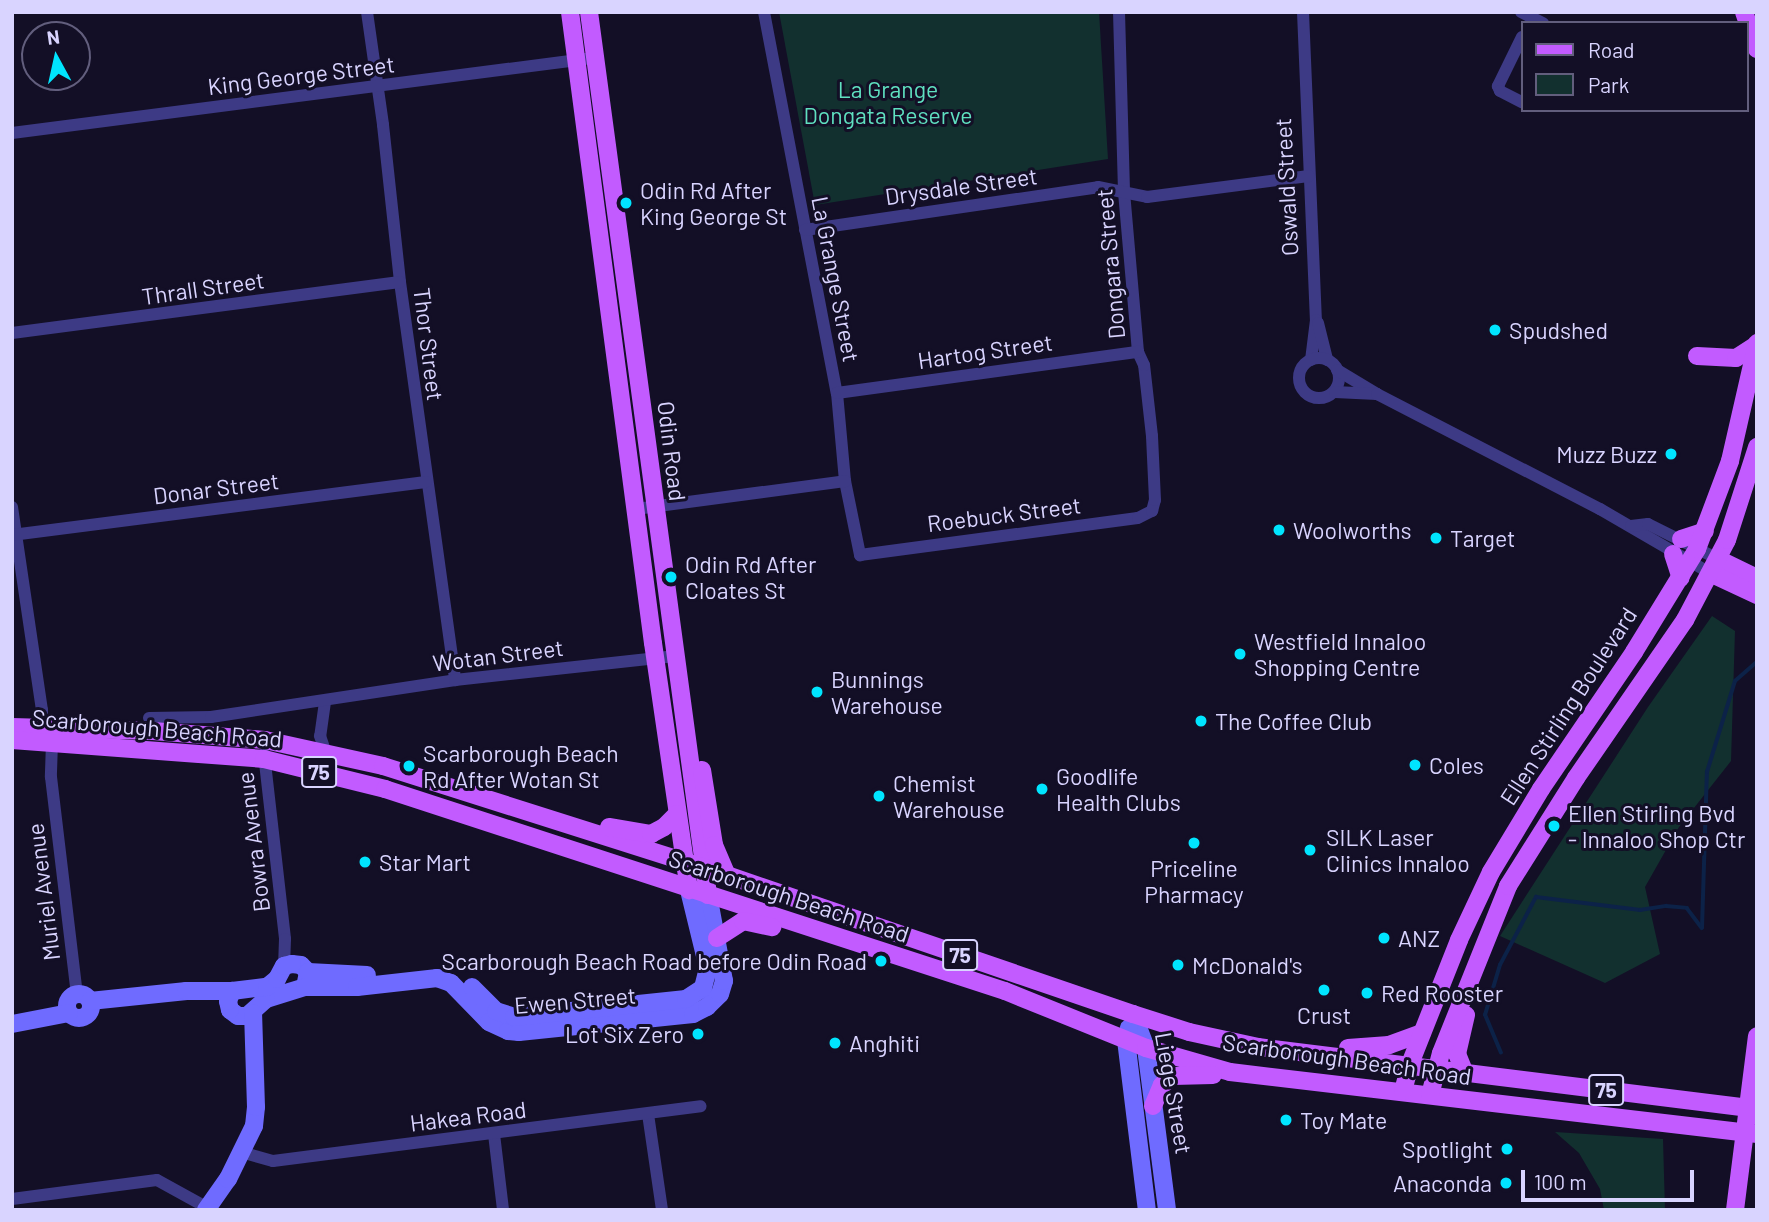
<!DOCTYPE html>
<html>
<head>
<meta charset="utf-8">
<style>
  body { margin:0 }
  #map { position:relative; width:1769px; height:1222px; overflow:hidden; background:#130f26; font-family:Barlow,sans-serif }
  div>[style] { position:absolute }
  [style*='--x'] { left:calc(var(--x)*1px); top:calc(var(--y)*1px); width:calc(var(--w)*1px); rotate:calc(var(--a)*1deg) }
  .green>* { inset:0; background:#12302f }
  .stream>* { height:3.5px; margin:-1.75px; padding:0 1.75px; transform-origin:1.75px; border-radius:1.75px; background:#0c2248 }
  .street>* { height:12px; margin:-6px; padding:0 6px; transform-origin:6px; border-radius:6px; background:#3d3a85 }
  .street>.ring { margin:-6px; padding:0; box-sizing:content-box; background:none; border:12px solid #3d3a85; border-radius:50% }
  .secondary>* { height:18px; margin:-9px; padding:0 9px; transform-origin:9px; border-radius:9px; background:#6f6bff }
  .secondary>.ring { margin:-9px; padding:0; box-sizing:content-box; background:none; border:18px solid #6f6bff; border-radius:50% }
  .primary>* { height:18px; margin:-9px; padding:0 9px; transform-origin:9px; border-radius:9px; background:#c25bff }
  .dots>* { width:19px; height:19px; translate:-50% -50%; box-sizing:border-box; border:4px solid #130f26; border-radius:50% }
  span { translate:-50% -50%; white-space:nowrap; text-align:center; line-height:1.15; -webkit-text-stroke:6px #130f26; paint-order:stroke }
  .shield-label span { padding:2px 5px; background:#130f26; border:2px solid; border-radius:5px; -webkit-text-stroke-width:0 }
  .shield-label { font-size:21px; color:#d9d4ff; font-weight:700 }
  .street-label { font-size:23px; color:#d9d4ff }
  .park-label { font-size:23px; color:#5fe0c0 }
  .poi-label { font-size:23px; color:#d9d4ff }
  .left { translate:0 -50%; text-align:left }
  .right { translate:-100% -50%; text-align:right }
  .frame { position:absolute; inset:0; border:14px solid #d9d4ff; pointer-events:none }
  .legend { position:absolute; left:1521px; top:21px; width:228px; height:91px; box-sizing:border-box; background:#130f26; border:2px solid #625e7d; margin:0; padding:9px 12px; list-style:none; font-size:21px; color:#d9d4ff }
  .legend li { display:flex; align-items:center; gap:14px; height:35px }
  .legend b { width:35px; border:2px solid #625e7d }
  .north { position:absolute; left:21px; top:21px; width:70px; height:70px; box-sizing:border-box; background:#130f26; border:2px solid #625e7d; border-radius:50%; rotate:352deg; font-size:19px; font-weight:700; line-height:28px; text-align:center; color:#d9d4ff }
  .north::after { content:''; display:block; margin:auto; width:24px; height:32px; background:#00e5ff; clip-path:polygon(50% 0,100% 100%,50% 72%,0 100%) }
  .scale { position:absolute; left:1521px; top:1170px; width:173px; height:32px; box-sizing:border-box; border:4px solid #d9d4ff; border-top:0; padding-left:9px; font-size:21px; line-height:24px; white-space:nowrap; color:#d9d4ff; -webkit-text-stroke:5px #130f26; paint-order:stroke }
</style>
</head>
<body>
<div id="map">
  <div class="green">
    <i style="clip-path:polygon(779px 12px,1099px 12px,1108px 159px,815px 205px)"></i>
    <i style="clip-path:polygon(1712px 616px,1735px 631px,1731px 761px,1679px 827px,1645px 887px,1660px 954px,1605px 983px,1500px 936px,1648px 707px)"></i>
    <i style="clip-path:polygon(1555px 1132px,1663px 1139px,1665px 1210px,1604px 1210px,1600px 1189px,1579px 1153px)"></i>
  </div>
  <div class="stream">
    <i style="--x:1501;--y:1053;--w:41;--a:-112.8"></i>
    <i style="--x:1485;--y:1015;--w:52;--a:-73.3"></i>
    <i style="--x:1500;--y:965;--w:77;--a:-62.1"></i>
    <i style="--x:1536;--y:897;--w:105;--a:7.1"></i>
    <i style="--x:1640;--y:910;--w:26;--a:-9"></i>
    <i style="--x:1666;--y:906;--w:21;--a:5"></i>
    <i style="--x:1687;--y:908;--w:25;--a:53"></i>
    <i style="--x:1702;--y:928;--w:156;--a:-88.2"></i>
    <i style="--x:1707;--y:772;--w:95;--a:-72.9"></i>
    <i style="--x:1735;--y:681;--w:29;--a:-41"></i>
  </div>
  <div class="street">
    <i style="--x:367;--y:12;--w:114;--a:81.9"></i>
    <i style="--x:383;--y:125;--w:158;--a:83.8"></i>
    <i style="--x:400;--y:282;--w:402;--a:82.1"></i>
    <i style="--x:764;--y:12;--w:388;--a:79.2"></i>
    <i style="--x:837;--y:393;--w:88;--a:84.8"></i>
    <i style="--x:845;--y:481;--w:76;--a:78.5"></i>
    <i style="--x:860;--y:555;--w:280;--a:-7.6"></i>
    <i style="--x:1138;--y:518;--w:16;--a:-27"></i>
    <i style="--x:1152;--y:511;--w:11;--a:-75"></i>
    <i style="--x:1155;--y:500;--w:64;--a:-92.7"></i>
    <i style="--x:1152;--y:436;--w:71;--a:-96.4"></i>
    <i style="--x:1144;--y:365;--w:14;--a:-115"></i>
    <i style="--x:1138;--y:352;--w:162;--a:-95"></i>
    <i style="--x:1124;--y:191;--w:179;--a:-91.6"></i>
    <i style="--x:1303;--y:12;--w:308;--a:87.6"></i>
    <i style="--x:1316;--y:320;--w:40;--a:97.1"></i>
    <i style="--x:1521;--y:12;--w:25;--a:27"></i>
    <i style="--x:1522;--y:37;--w:55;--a:116.1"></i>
    <i style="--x:1498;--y:86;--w:5;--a:68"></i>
    <i style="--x:1500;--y:91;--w:25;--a:27"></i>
    <i style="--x:12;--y:133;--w:578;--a:-7.36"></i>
    <i style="--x:805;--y:230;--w:296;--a:-8.3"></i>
    <i style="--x:1098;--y:187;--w:50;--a:11.5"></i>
    <i style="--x:1147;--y:197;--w:163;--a:-7.4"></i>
    <i style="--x:1318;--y:323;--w:38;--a:76"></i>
    <i style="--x:12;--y:333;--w:391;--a:-7.5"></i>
    <i class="ring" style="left:1299px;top:358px;width:28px;height:28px"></i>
    <i style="--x:1337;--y:370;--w:47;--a:31"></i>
    <i style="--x:1335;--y:392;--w:42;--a:2.7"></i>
    <i style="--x:1377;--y:394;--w:251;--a:27.3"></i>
    <i style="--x:1600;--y:509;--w:127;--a:30.2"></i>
    <i style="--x:837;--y:393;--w:304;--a:-7.8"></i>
    <i style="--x:12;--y:507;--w:205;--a:81.6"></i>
    <i style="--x:42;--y:710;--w:25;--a:90"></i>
    <i style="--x:636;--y:509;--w:211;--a:-7.6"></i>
    <i style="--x:1631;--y:526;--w:17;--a:-7"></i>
    <i style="--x:1648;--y:524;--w:78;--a:26.6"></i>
    <i style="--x:12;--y:535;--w:417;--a:-7.3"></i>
    <i style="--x:325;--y:702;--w:34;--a:98"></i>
    <i style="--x:320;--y:736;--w:18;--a:71"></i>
    <i style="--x:149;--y:718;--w:62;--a:-0.9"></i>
    <i style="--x:211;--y:717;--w:247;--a:-8.6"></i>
    <i style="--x:455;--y:680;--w:222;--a:-6.2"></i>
    <i style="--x:52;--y:743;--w:34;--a:92"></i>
    <i style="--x:51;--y:777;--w:219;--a:83.2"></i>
    <i style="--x:264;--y:754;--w:186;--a:83.5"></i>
    <i style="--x:285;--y:939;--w:27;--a:92"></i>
    <i style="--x:648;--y:1114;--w:97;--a:81.7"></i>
    <i style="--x:494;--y:1134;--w:77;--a:83.2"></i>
    <i style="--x:241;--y:1152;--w:33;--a:16"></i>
    <i style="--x:273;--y:1161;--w:431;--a:-7.3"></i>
    <i style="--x:12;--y:1199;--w:146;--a:-7.5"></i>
    <i style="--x:157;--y:1180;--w:58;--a:28.8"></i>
  </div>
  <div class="secondary">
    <i style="--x:292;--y:964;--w:9;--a:6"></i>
    <i style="--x:301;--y:965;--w:10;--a:45"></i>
    <i style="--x:308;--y:972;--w:15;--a:101"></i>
    <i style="--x:305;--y:987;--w:41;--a:162.9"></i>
    <i style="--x:266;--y:999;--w:25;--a:138"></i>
    <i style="--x:247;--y:1016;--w:9;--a:180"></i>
    <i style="--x:238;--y:1016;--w:10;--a:-143"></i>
    <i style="--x:230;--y:1010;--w:9;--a:-103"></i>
    <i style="--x:228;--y:1001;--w:11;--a:-68"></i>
    <i style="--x:232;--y:991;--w:35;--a:-7"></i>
    <i style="--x:267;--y:987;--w:13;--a:-39"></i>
    <i style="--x:277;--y:979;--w:15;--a:-62"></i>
    <i style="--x:284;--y:966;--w:8;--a:-14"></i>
    <i style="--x:308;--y:972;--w:59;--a:2.9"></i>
    <i style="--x:305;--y:987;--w:52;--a:0"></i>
    <i style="--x:357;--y:987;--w:81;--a:-6.4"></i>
    <i style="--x:437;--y:978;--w:15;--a:20"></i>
    <i style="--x:451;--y:983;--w:54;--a:45.7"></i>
    <i style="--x:489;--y:1022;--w:21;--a:25"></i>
    <i style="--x:508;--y:1031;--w:11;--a:5"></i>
    <i style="--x:519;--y:1032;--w:175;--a:-5.9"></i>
    <i style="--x:693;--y:1014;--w:16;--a:-27"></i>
    <i style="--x:707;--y:1007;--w:18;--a:-45"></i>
    <i style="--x:720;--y:994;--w:14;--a:-73"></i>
    <i style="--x:724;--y:981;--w:87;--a:-100.5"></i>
    <i style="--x:472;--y:987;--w:34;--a:45"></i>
    <i style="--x:496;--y:1011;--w:19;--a:18"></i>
    <i style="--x:514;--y:1017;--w:173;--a:-6"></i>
    <i style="--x:686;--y:999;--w:20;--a:-33"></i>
    <i style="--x:703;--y:988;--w:21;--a:-76"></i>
    <i style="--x:708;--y:968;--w:80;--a:-103.7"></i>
    <i class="ring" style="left:67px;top:994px;width:6px;height:6px"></i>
    <i style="--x:90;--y:1001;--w:97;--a:-5.9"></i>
    <i style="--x:186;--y:991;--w:46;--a:0"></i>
    <i style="--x:1133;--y:1014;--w:36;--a:69"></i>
    <i style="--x:1146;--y:1048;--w:163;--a:82.6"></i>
    <i style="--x:12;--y:1024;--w:58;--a:-10.9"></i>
    <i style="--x:1129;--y:1028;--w:12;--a:104"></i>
    <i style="--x:1126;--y:1040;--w:171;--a:83"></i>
    <i style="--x:206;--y:1210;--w:38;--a:-55"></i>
    <i style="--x:228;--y:1179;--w:59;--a:-63.9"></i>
    <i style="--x:254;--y:1126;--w:19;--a:-84"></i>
    <i style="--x:256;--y:1107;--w:94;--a:-91.8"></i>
  </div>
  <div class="primary">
    <i style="--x:570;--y:12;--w:636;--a:82.51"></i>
    <i style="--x:653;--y:643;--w:250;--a:81.7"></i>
    <i style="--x:589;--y:12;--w:891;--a:82.32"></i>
    <i style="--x:1744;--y:12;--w:39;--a:71"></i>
    <i style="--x:1697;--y:356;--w:39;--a:3"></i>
    <i style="--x:1736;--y:358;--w:24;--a:-33"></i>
    <i style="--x:1681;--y:539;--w:25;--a:-18"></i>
    <i style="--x:1673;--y:554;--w:25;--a:72"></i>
    <i style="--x:1718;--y:559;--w:43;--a:26"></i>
    <i style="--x:1710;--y:573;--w:52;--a:25.1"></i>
    <i style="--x:12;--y:727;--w:141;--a:1.6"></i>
    <i style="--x:153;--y:731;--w:112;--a:4.6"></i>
    <i style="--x:265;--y:740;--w:121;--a:12.4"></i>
    <i style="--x:383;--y:766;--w:361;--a:17.6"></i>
    <i style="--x:727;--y:875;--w:429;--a:18.9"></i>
    <i style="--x:1133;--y:1014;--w:59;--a:17.8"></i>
    <i style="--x:1189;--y:1032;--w:71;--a:12.3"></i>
    <i style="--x:1258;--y:1047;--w:503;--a:7.08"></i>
    <i style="--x:12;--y:740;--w:253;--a:4.3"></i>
    <i style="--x:264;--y:759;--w:125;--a:13.9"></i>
    <i style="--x:385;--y:789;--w:652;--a:18.05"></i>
    <i style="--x:1005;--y:991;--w:152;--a:22"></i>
    <i style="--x:1146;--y:1048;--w:87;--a:15.9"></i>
    <i style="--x:1230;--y:1072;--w:531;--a:6.71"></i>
    <i style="--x:702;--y:770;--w:76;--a:80.9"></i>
    <i style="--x:714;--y:845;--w:33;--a:67"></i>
    <i style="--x:609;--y:827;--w:43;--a:9.5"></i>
    <i style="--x:651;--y:834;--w:15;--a:-28"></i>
    <i style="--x:664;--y:827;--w:18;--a:-45"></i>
    <i style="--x:717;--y:938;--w:31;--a:-33"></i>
    <i style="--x:743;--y:921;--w:30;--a:12"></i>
    <i style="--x:1348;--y:1048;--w:41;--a:-4.2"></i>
    <i style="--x:1389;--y:1045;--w:35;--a:-20"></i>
    <i style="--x:1464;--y:1071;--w:18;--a:-112"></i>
    <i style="--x:1457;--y:1054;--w:40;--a:-77"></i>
    <i style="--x:1403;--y:1091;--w:28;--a:-75"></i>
    <i style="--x:1410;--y:1064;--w:133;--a:-68.4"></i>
    <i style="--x:1459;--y:940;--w:75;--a:-64.8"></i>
    <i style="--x:1491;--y:872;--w:97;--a:-58.9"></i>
    <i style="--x:1541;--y:789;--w:166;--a:-55.8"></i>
    <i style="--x:1634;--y:652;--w:121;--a:-58.5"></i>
    <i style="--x:1697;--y:549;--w:94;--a:-69.4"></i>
    <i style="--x:1730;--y:461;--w:121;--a:-77.1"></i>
    <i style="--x:1430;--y:1095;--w:43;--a:-75.3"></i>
    <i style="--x:1441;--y:1053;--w:180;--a:-68.1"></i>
    <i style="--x:1508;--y:886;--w:128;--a:-57.8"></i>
    <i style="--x:1576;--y:778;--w:192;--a:-55.4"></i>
    <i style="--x:1685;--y:620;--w:90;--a:-62.3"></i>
    <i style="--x:1727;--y:540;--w:98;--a:-72.1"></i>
    <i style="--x:1153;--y:1106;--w:23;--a:-67"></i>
    <i style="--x:1162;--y:1085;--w:14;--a:-39"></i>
    <i style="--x:1173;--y:1076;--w:40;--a:-1.4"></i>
    <i style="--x:1735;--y:1210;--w:175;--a:-82.8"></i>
  </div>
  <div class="dots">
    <i style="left:626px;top:203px;background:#00e5ff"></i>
    <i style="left:1495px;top:330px;background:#00e5ff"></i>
    <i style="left:1671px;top:454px;background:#00e5ff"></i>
    <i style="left:1279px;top:530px;background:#00e5ff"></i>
    <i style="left:1436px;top:538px;background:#00e5ff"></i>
    <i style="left:671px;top:577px;background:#00e5ff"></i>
    <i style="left:1240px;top:654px;background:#00e5ff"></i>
    <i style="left:817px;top:692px;background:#00e5ff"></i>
    <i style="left:1201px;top:721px;background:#00e5ff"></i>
    <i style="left:1415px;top:765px;background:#00e5ff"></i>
    <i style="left:409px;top:766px;background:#00e5ff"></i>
    <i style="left:1042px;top:789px;background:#00e5ff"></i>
    <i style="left:879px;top:796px;background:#00e5ff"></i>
    <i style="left:1554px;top:826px;background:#00e5ff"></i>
    <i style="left:1194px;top:843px;background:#00e5ff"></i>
    <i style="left:1310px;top:850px;background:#00e5ff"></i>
    <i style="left:365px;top:862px;background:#00e5ff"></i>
    <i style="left:1384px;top:938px;background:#00e5ff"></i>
    <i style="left:881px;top:961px;background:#00e5ff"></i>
    <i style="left:1178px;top:965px;background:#00e5ff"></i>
    <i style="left:1324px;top:990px;background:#00e5ff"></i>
    <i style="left:1367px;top:993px;background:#00e5ff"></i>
    <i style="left:698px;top:1034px;background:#00e5ff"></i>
    <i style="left:835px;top:1043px;background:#00e5ff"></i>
    <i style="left:1286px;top:1120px;background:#00e5ff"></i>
    <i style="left:1507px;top:1149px;background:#00e5ff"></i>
    <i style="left:1506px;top:1183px;background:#00e5ff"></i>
  </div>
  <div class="shield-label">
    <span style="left:319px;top:772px">75</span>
    <span style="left:960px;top:955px">75</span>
    <span style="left:1606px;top:1090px">75</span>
  </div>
  <div class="street-label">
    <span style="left:301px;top:75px;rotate:-7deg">King George Street</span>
    <span style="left:961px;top:186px;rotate:-8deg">Drysdale Street</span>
    <span style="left:1286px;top:187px;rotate:-93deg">Oswald Street</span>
    <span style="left:1110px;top:264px;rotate:-95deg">Dongara Street</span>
    <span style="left:836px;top:279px;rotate:79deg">La Grange Street</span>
    <span style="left:203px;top:288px;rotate:-8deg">Thrall Street</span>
    <span style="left:429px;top:344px;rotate:83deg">Thor Street</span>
    <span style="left:985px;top:351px;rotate:-8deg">Hartog Street</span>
    <span style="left:672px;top:451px;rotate:83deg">Odin Road</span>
    <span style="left:216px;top:488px;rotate:-7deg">Donar Street</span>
    <span style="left:1004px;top:514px;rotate:-7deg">Roebuck Street</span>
    <span style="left:498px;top:655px;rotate:-7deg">Wotan Street</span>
    <span style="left:1568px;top:706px;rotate:-57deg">Ellen Stirling Boulevard</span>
    <span style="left:157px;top:728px;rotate:5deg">Scarborough Beach Road</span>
    <span style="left:253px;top:842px;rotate:-97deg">Bowra Avenue</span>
    <span style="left:43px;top:892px;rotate:-97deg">Muriel Avenue</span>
    <span style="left:789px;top:896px;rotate:18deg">Scarborough Beach Road</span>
    <span style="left:575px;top:1000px;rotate:-5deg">Ewen Street</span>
    <span style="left:1347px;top:1059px;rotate:8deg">Scarborough Beach Road</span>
    <span style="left:1174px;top:1093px;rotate:80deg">Liege Street</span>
    <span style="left:468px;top:1116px;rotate:-7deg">Hakea Road</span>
  </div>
  <div class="park-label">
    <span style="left:888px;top:102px">La Grange<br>Dongata Reserve</span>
  </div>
  <div class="poi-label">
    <span class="left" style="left:640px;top:203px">Odin Rd After<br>King George St</span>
    <span class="left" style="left:1509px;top:330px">Spudshed</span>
    <span class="right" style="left:1657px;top:454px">Muzz Buzz</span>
    <span class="left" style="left:1293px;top:530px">Woolworths</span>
    <span class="left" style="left:1450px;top:538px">Target</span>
    <span class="left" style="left:685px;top:577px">Odin Rd After<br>Cloates St</span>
    <span class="left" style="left:1254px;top:654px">Westfield Innaloo<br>Shopping Centre</span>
    <span class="left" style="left:831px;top:692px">Bunnings<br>Warehouse</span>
    <span class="left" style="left:1215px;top:721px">The Coffee Club</span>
    <span class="left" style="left:423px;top:766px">Scarborough Beach<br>Rd After Wotan St</span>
    <span class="left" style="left:1429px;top:765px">Coles</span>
    <span class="left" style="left:1056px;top:789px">Goodlife<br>Health Clubs</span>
    <span class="left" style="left:893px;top:796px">Chemist<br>Warehouse</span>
    <span class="left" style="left:1568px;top:826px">Ellen Stirling Bvd<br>- Innaloo Shop Ctr</span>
    <span class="left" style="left:1326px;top:850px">SILK Laser<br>Clinics Innaloo</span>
    <span class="left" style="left:379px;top:862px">Star Mart</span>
    <span style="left:1194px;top:881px">Priceline<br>Pharmacy</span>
    <span class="left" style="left:1398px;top:938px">ANZ</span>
    <span class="right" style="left:867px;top:961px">Scarborough Beach Road before Odin Road</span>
    <span class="left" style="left:1192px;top:965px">McDonald's</span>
    <span class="left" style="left:1381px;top:993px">Red Rooster</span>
    <span style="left:1324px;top:1015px">Crust</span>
    <span class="right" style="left:684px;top:1034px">Lot Six Zero</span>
    <span class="left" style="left:849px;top:1043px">Anghiti</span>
    <span class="left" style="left:1300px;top:1120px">Toy Mate</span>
    <span class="right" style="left:1493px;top:1149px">Spotlight</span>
    <span class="right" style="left:1492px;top:1183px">Anaconda</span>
  </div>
  <div class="frame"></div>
  <ul class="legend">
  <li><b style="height:9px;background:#c25bff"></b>Road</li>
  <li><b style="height:19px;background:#12302f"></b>Park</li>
  </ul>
  <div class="north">N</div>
  <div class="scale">100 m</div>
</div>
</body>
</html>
